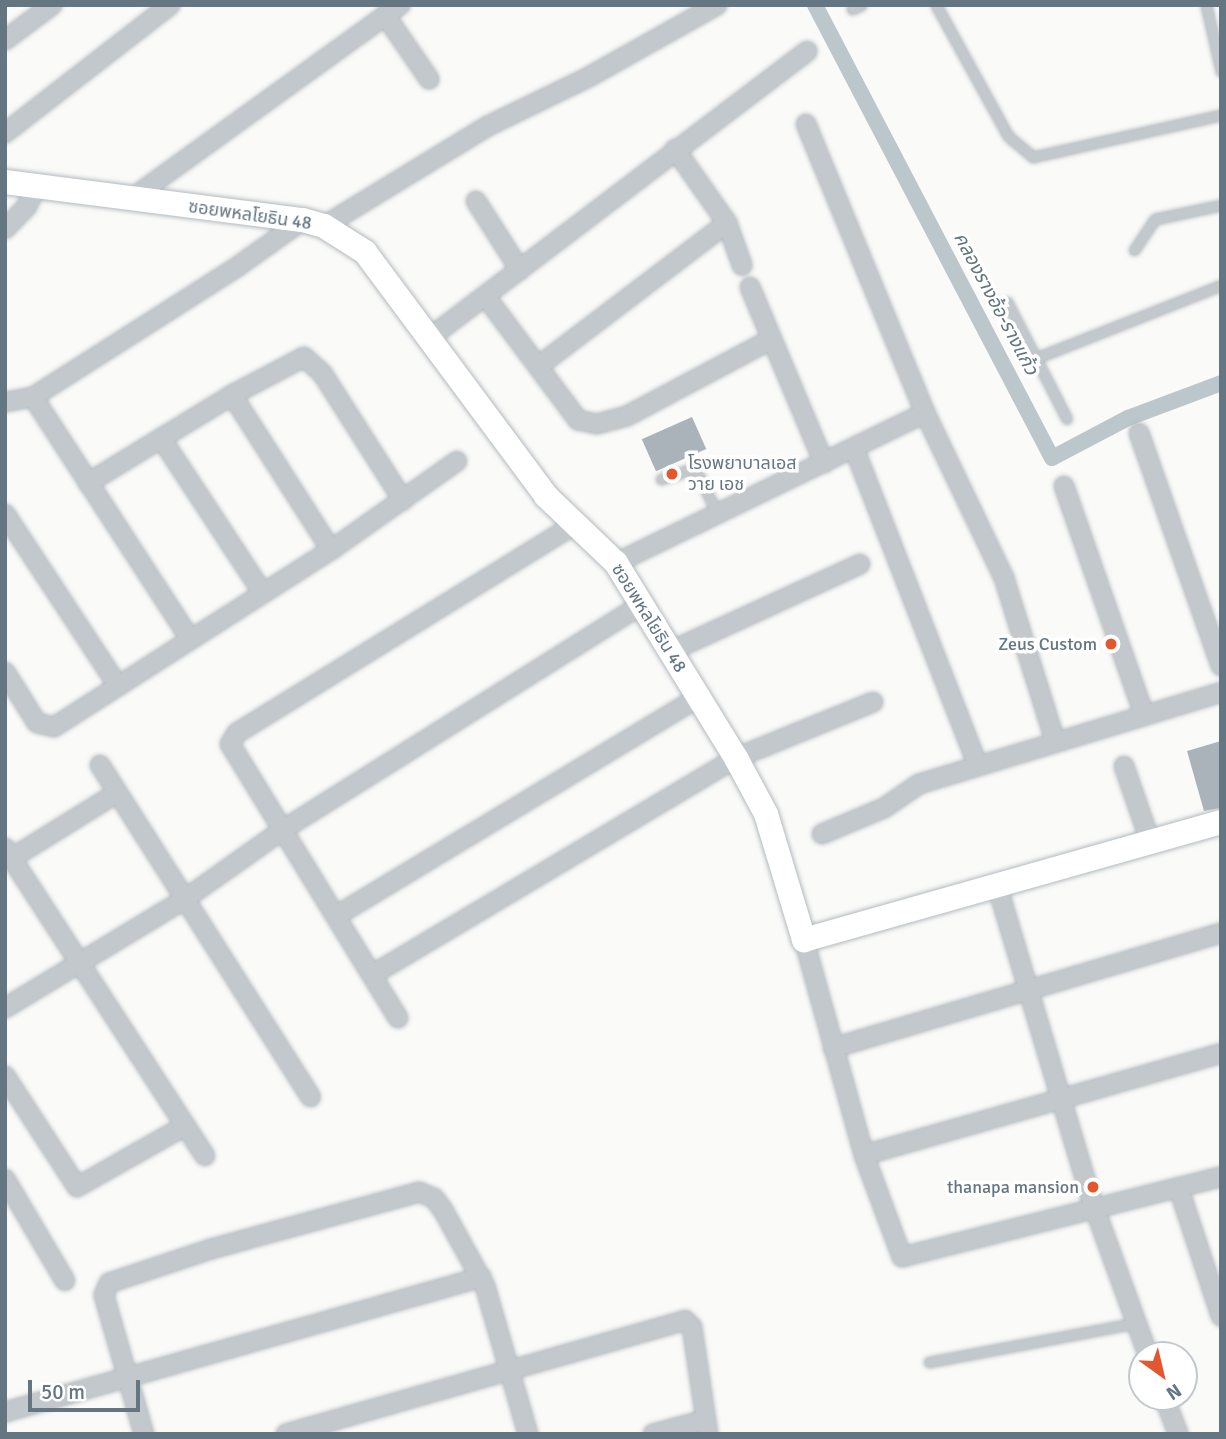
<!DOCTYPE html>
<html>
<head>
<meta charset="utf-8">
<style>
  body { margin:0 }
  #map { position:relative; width:1226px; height:1439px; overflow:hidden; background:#fafaf8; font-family:Signika,"Noto Sans Thai",sans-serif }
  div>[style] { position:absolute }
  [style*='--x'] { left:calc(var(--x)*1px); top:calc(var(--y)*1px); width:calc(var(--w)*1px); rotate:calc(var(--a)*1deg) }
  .canal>* { height:16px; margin:-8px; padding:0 8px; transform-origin:8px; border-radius:8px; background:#bbc7cb }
  .building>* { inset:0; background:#aab3b9; transform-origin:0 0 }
  .roads { filter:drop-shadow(0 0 2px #b3babf) drop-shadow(0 0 2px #b3babf) }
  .lane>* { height:9px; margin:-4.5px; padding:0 4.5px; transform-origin:4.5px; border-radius:4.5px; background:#c3c8cc }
  .street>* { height:18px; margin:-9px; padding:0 9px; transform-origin:9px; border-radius:9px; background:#c3c8cc }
  .secondary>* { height:24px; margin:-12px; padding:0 12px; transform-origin:12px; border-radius:12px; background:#fff }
  .dots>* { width:19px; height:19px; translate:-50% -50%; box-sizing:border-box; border:4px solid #fff; border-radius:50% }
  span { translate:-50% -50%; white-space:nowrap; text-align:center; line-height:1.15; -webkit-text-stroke:7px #fff; paint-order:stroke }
  .street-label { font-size:18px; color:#657683 }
  .poi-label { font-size:18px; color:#657683 }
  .left { translate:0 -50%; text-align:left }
  .right { translate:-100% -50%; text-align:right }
  .water-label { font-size:19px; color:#60757c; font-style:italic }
  .frame { position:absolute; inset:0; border:7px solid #657683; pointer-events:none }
  .north { position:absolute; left:1128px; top:1341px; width:70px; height:70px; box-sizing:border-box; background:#fff; border:2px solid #c1c8cd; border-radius:50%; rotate:146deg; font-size:19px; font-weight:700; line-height:28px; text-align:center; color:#657683 }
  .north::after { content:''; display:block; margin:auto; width:24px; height:32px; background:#e4572e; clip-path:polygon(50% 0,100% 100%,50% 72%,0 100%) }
  .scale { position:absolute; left:28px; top:1380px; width:112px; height:32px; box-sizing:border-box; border:4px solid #657683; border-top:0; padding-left:9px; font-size:21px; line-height:24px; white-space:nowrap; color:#657683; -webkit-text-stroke:5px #fff; paint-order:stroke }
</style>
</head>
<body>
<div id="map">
  <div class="canal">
    <i style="--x:815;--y:5;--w:511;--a:62.38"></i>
    <i style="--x:1052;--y:458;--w:86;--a:-27.8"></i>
    <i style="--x:1128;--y:418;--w:99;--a:-20.6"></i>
  </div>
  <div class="building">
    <i style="left:692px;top:417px;width:35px;height:55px;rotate:66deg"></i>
    <i style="clip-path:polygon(1221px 741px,1221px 808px,1204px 811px,1187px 751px)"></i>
  </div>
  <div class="roads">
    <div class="lane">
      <i style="--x:936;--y:5;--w:149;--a:61.2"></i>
      <i style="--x:1008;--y:136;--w:33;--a:40"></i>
      <i style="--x:1033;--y:157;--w:193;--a:-12.6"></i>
      <i style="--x:1206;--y:5;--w:68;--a:77.2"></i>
      <i style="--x:852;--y:9;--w:10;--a:-24"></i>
      <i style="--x:1134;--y:250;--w:37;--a:-56"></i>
      <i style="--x:1155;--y:219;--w:67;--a:-12"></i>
      <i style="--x:1007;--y:302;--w:131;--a:62.9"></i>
      <i style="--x:1036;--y:358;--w:199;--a:-21.5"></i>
      <i style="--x:661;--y:479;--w:36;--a:-18"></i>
      <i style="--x:695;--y:468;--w:52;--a:63.9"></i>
      <i style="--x:929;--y:1362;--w:211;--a:-10.7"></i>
    </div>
    <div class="street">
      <i style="--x:385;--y:15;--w:78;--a:55.5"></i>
      <i style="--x:5;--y:40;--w:59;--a:-36.7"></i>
      <i style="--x:806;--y:124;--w:313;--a:67.6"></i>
      <i style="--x:925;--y:413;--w:183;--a:64.4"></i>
      <i style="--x:1004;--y:578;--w:171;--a:72.6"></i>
      <i style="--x:5;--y:133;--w:209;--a:-37.8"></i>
      <i style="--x:675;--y:149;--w:90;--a:54.9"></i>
      <i style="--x:727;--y:223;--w:45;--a:70.3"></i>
      <i style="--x:131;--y:199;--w:332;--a:-35.8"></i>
      <i style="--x:476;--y:201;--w:82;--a:57.5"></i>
      <i style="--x:324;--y:226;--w:192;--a:-31.4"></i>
      <i style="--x:488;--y:126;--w:110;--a:-25.9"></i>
      <i style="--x:587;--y:78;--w:149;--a:-29.3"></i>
      <i style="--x:5;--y:229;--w:32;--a:-46"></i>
      <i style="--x:27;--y:206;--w:22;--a:-63"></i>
      <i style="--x:750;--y:287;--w:191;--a:67.2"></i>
      <i style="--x:486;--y:297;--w:154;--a:53.2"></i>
      <i style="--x:578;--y:420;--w:19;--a:12"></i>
      <i style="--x:597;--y:424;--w:31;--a:-15"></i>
      <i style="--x:627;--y:416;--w:164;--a:-28"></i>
      <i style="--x:432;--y:336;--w:471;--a:-37.2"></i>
      <i style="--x:540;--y:365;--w:235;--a:-37.2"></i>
      <i style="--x:232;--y:395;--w:184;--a:57.4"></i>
      <i style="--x:33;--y:397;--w:288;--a:57"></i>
      <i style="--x:5;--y:402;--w:28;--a:-10"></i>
      <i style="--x:33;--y:397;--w:242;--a:-32.5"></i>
      <i style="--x:237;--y:267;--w:81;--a:-35.5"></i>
      <i style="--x:1139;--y:433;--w:247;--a:70.6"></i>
      <i style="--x:161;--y:438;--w:184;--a:56.7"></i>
      <i style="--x:854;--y:448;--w:339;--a:68.7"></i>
      <i style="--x:88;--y:483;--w:169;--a:-31.4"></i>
      <i style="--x:232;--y:395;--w:81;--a:-27.8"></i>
      <i style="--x:304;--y:357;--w:24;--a:42"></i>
      <i style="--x:322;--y:373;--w:151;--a:57.5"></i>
      <i style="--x:1064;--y:486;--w:243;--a:70.7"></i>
      <i style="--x:5;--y:514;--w:206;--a:56.7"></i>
      <i style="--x:616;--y:563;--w:343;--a:-25.9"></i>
      <i style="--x:671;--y:651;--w:208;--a:-24.7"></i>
      <i style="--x:5;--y:672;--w:60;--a:57.9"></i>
      <i style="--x:37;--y:723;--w:17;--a:13"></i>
      <i style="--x:54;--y:727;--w:329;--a:-32.6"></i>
      <i style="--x:331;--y:550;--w:154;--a:-35.2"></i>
      <i style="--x:100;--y:765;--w:393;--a:57.6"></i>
      <i style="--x:1124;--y:766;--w:79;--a:70.9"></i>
      <i style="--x:822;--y:834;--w:67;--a:-22.8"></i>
      <i style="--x:884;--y:808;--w:42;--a:-34.4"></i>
      <i style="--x:919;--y:784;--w:316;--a:-16.9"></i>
      <i style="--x:5;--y:848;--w:367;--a:57"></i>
      <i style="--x:12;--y:858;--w:123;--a:-31.8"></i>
      <i style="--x:997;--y:885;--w:341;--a:73.3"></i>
      <i style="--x:336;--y:916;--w:422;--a:-31.1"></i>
      <i style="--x:804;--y:940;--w:223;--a:74.4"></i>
      <i style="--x:864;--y:1155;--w:109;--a:69.6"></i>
      <i style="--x:902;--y:1257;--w:329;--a:-14.1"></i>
      <i style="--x:372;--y:975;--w:424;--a:-30.8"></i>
      <i style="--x:736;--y:758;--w:148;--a:-22.2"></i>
      <i style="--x:5;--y:1008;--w:210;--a:-31.2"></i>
      <i style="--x:185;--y:899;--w:121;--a:-35.3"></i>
      <i style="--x:284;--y:829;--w:423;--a:-32.1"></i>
      <i style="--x:398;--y:1018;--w:321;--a:-121.5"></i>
      <i style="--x:230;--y:744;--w:13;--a:-58"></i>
      <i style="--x:237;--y:733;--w:398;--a:-31.7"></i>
      <i style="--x:833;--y:1048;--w:405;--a:-16.5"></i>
      <i style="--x:5;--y:1076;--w:132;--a:57"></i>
      <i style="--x:77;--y:1187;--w:124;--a:-29.5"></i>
      <i style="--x:864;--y:1155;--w:371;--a:-15.9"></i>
      <i style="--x:5;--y:1179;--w:118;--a:59.5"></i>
      <i style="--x:1179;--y:1189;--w:134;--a:71.7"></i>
      <i style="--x:1096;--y:1212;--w:152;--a:70"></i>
      <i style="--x:1164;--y:1397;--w:40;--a:69"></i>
      <i style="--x:5;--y:1412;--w:495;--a:-15.8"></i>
      <i style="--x:144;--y:1434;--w:145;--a:-106.1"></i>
      <i style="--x:104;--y:1295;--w:13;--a:-67"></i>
      <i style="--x:109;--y:1283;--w:108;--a:-18.4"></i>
      <i style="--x:211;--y:1249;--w:216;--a:-15.3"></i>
      <i style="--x:419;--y:1192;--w:16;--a:22"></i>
      <i style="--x:434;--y:1198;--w:15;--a:53"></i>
      <i style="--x:443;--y:1210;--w:87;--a:61.1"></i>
      <i style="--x:485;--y:1286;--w:154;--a:73.8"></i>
      <i style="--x:286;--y:1434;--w:415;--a:-15.9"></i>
      <i style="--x:685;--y:1320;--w:10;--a:45"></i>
      <i style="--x:692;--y:1327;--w:108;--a:81.5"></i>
      <i style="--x:653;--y:1434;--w:54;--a:-15.1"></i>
    </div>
    <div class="secondary">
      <i style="--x:5;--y:182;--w:300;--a:7.3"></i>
      <i style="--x:303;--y:220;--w:22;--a:16"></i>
      <i style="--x:324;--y:226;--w:49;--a:32.4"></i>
      <i style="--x:365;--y:252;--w:304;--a:53.4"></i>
      <i style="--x:546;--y:496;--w:97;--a:43.7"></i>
      <i style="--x:616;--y:563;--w:229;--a:58.4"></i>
      <i style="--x:736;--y:758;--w:64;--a:61.8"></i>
      <i style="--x:766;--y:814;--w:132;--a:73.2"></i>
      <i style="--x:804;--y:940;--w:433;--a:-15.8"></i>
    </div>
  </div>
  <div class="dots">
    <i style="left:672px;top:474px;background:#e4572e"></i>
    <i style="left:1111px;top:644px;background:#e4572e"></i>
    <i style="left:1093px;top:1187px;background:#e4572e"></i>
  </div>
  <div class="street-label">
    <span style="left:250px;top:215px;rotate:8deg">ซอยพหลโยธิน 48</span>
    <span style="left:649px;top:618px;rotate:58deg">ซอยพหลโยธิน 48</span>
  </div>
  <div class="poi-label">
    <span class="left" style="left:688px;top:474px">โรงพยาบาลเอส<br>วาย เอช</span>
    <span class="right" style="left:1097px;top:644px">Zeus Custom</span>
    <span class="right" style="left:1079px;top:1187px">thanapa mansion</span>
  </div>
  <div class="water-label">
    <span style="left:995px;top:304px;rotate:62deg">คลองรางอ้อ-รางแก้ว</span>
  </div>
  <div class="frame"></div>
  <div class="north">N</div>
  <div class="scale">50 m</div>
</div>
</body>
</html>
